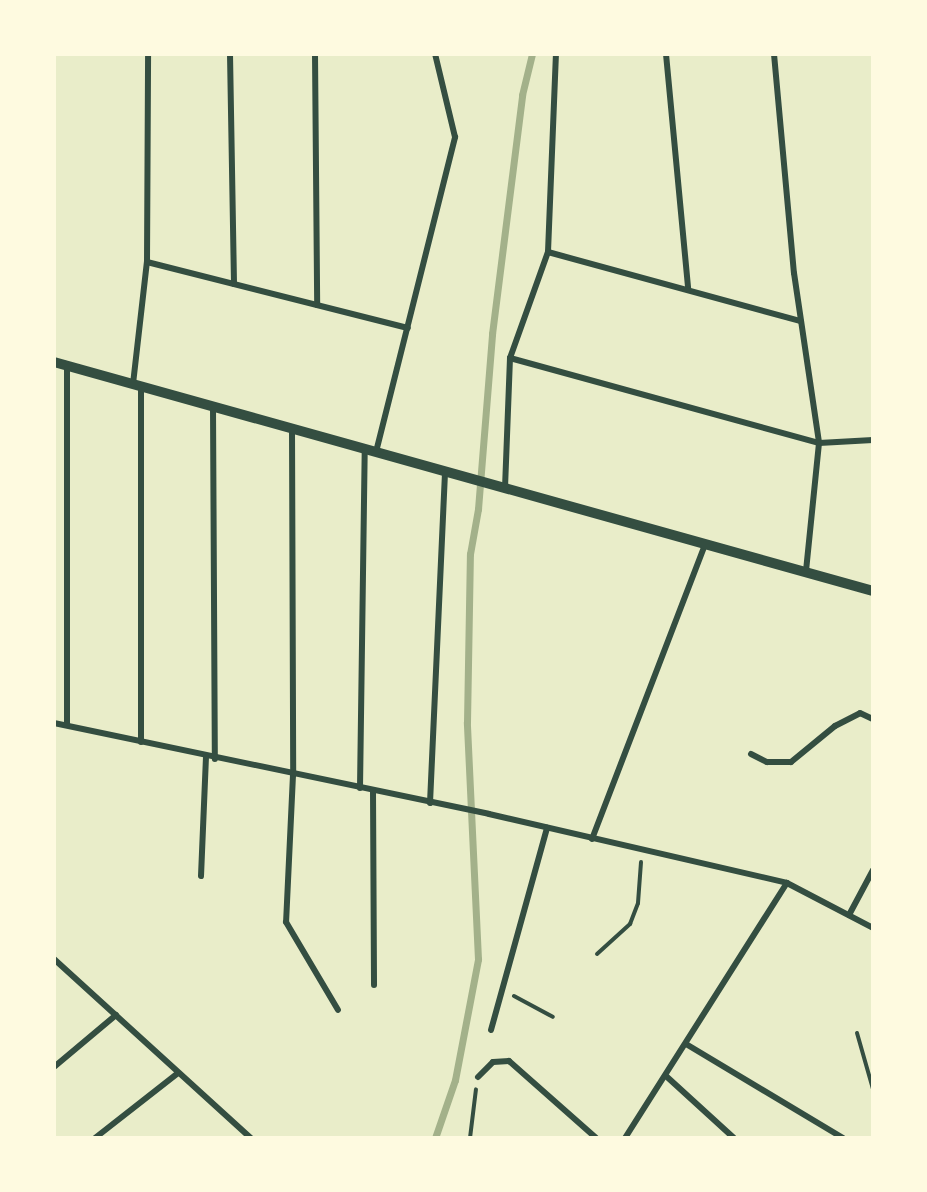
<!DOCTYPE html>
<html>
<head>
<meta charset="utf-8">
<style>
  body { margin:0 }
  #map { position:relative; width:927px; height:1192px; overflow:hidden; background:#e9edc9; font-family:Figtree,sans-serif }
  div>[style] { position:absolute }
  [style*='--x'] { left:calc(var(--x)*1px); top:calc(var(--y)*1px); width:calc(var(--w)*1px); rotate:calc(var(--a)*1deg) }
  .stream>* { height:7px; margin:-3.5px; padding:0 3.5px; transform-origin:3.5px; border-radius:3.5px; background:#a3b18a }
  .path>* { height:4px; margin:-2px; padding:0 2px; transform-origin:2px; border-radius:2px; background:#344e41 }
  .minor>* { height:6px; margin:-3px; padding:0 3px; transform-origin:3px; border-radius:3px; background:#344e41 }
  .tertiary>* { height:10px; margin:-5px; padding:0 5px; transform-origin:5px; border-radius:5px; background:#344e41 }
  span { translate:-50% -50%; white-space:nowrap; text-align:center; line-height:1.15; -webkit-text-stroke:6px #fefae0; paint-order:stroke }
  .frame { position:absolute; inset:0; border:56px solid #fefae0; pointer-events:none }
</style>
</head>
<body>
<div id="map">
  <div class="stream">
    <i style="--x:435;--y:1138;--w:61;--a:-71"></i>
    <i style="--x:455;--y:1080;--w:123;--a:-79.2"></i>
    <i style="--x:478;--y:959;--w:237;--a:-92.7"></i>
    <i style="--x:467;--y:722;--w:168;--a:-89"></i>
    <i style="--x:470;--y:554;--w:46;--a:-79.9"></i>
    <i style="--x:478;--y:509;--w:176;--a:-85.4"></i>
    <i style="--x:492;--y:334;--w:241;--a:-82.8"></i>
    <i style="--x:522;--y:95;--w:42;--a:-76.3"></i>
  </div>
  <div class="path">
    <i style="--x:597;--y:954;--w:45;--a:-42.3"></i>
    <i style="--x:630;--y:924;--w:22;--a:-69"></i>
    <i style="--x:638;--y:903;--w:41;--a:-85.8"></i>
    <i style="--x:514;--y:996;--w:44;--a:28.3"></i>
    <i style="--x:857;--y:1033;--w:58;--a:74.1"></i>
    <i style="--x:470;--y:1138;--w:49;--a:-83"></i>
  </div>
  <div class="minor">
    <i style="--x:230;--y:54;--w:230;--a:89"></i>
    <i style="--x:315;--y:54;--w:251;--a:89.5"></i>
    <i style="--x:666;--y:54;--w:235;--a:84.6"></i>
    <i style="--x:774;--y:54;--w:220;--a:84.8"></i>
    <i style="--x:794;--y:273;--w:172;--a:81.6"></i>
    <i style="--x:819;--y:443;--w:130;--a:95.8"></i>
    <i style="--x:548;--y:252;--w:262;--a:15.3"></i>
    <i style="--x:147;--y:262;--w:269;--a:14.2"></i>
    <i style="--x:510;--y:358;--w:320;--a:15.4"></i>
    <i style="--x:819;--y:443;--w:54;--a:-3.2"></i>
    <i style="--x:133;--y:384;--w:123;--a:-83.5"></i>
    <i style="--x:147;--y:262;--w:208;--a:-89.7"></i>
    <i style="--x:213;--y:407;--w:352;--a:89.7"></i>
    <i style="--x:292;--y:429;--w:346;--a:89.8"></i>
    <i style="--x:293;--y:775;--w:147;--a:92.7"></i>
    <i style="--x:286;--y:922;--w:102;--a:59.4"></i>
    <i style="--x:376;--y:452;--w:325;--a:-75.9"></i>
    <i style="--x:455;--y:137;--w:85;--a:-103.5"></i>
    <i style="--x:505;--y:488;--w:130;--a:-87.8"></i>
    <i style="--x:510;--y:358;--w:113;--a:-70.3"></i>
    <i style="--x:548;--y:252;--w:198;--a:-87.7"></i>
    <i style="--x:54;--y:723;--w:444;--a:11.8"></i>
    <i style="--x:489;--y:814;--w:306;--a:13"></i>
    <i style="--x:787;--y:883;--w:97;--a:27.6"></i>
    <i style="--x:67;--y:725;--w:360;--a:-90"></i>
    <i style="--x:141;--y:742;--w:356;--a:-90"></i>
    <i style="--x:751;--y:754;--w:18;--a:27"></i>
    <i style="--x:767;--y:762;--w:24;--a:0"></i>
    <i style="--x:791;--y:762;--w:57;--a:-39.3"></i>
    <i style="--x:835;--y:726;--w:28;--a:-27"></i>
    <i style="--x:860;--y:713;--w:14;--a:25"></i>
    <i style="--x:360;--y:788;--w:338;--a:-89.2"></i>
    <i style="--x:373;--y:791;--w:194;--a:89.7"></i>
    <i style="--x:430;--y:803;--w:331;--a:-87.4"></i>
    <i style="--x:592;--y:839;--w:316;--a:-69"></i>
    <i style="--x:201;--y:876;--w:119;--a:-87.6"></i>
    <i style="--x:849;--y:915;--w:51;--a:-61.9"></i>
    <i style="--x:54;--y:959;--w:266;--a:42.3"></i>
    <i style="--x:491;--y:1030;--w:210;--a:-74.5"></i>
    <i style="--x:686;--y:1044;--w:183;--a:30.9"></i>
    <i style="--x:54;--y:1067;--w:81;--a:-40"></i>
    <i style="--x:666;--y:1076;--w:92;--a:42.4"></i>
    <i style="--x:478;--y:1077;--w:21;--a:-45"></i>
    <i style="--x:493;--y:1062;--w:16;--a:-4"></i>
    <i style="--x:509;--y:1061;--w:116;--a:41.5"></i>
    <i style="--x:95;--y:1138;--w:104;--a:-38"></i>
    <i style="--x:625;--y:1138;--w:302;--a:-57.6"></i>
  </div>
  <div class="tertiary">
    <i style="--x:54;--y:362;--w:850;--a:15.62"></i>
  </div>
  <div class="frame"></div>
</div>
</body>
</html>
